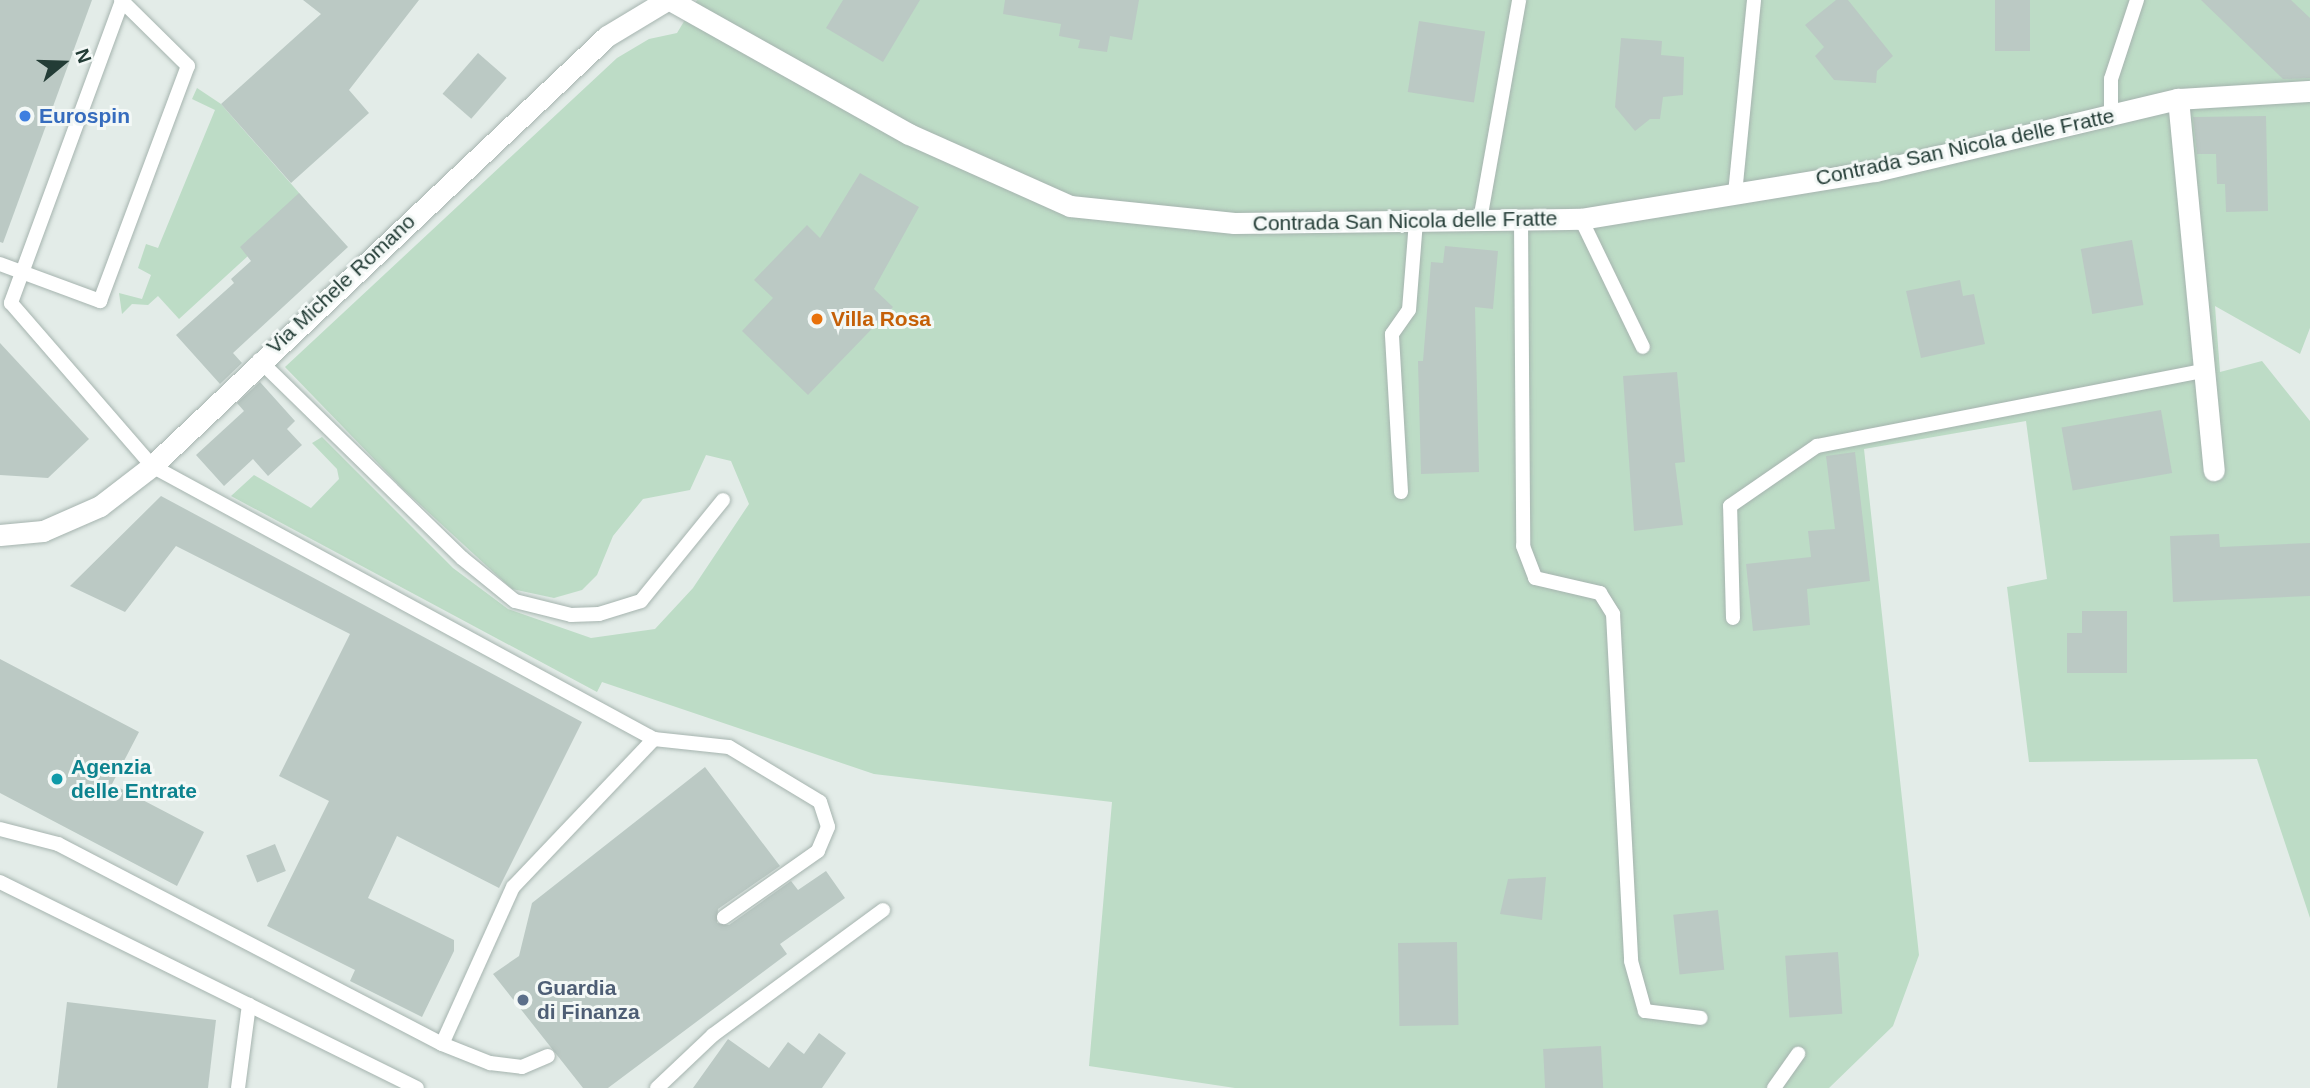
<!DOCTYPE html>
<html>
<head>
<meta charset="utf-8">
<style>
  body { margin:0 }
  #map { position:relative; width:2310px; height:1088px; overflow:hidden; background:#e3ece8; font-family:Arial,sans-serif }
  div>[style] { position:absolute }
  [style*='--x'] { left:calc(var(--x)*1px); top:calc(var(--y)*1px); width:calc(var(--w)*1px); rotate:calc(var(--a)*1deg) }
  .green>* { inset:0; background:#bddcc6 }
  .building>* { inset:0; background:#bbc9c4; transform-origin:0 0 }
  .roads { filter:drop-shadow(0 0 2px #a6b4af) drop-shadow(0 0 2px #a6b4af) }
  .lane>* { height:14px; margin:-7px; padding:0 7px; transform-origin:7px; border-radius:7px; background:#fff }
  .street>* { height:21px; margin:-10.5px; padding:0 10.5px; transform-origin:10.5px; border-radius:10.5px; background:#fff }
  .dots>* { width:19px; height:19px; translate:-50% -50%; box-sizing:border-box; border:4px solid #f3f8f6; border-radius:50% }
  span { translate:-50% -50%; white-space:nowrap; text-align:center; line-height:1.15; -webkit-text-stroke:6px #f3f8f6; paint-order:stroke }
  .shop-label { font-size:21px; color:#366cbe; font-weight:700 }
  .left { translate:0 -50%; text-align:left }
  .street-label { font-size:21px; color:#233c36 }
  .food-label { font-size:21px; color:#c56008; font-weight:700 }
  .culture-label { font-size:21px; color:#0d838f; font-weight:700 }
  .service-label { font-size:21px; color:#4e5e75; font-weight:700 }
  .north { position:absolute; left:28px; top:28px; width:70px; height:70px; -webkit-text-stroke:5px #f3f8f6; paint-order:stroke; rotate:71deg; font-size:19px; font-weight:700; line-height:28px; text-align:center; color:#233c36 }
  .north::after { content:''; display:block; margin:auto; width:24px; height:32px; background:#233c36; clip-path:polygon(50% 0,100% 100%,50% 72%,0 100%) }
</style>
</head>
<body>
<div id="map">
  <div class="green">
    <i style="clip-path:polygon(697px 0,2310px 0,2310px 328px,2300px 354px,2215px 306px,2220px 372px,2262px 361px,2310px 421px,2310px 918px,2257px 759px,2029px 762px,2007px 587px,2047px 579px,2026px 421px,1864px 449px,1919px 955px,1893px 1026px,1829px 1088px,1235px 1088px,1089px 1066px,1112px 802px,874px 774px,602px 682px,597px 692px,231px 496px,254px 475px,311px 508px,339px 479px,337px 469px,312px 443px,322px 437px,453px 568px,508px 609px,591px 638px,655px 629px,693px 588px,749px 504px,731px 461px,706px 455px,690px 490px,643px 499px,613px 536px,597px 575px,582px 590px,554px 598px,512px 589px,403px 489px,285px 367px,617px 58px,649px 39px,677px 33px)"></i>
    <i style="clip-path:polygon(197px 88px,221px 104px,307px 202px,179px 319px,158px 296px,148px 305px,132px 304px,122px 314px,119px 293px,142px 299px,151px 275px,138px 268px,146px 244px,158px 248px,215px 110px,192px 99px)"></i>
  </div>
  <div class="building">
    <i style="clip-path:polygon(0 0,92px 0,3px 243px,0 242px)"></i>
    <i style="clip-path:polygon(303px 0,419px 0,349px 90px,369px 113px,291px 183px,221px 104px,321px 14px)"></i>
    <i style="clip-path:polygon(843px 0,920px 0,883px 62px,826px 28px)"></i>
    <i style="clip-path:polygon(1005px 0,1139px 0,1132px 40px,1110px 36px,1107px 52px,1078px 48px,1080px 40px,1059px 36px,1061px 24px,1003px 14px)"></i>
    <i style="clip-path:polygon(1836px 0,1848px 0,1893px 56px,1877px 71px,1876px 83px,1834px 80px,1815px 56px,1824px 47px,1805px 25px)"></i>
    <i style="left:1995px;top:0;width:35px;height:51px"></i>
    <i style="clip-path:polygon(2201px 0,2291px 0,2310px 18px,2310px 78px,2283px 79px)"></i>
    <i style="left:1419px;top:21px;width:67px;height:72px;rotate:9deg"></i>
    <i style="clip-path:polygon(1621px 38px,1662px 41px,1661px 55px,1684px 57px,1683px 95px,1663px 97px,1660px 119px,1650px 119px,1635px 131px,1615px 107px)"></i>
    <i style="left:478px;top:53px;width:38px;height:54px;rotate:41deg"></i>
    <i style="clip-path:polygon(2266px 116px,2268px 211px,2226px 212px,2225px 184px,2217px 184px,2216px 154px,2197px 154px,2193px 117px)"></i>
    <i style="clip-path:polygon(860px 173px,919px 207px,874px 289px,893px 307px,808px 395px,742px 331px,773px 298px,754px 280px,807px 225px,820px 238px)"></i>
    <i style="clip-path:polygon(299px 193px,348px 247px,233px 353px,242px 363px,220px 384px,176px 335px,234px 283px,231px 279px,251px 261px,240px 247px)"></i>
    <i style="left:2132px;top:240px;width:66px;height:52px;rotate:80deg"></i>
    <i style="clip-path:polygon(1445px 246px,1498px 251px,1493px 309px,1475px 307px,1479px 472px,1421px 474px,1418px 361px,1423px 361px,1431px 262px,1443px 263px)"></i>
    <i style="clip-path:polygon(1960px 280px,1963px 296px,1974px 294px,1985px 344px,1921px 358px,1906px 291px)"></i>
    <i style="clip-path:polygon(0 343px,89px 439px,48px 478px,0 475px)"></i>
    <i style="clip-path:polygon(1677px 372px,1685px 462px,1675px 463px,1683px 525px,1634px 531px,1623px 376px)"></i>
    <i style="clip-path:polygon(260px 382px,295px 421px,287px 429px,302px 445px,268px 476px,253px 459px,224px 486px,196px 455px,244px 411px,237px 403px)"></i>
    <i style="left:2161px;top:410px;width:64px;height:101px;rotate:80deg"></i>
    <i style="clip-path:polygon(1855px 452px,1870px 581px,1807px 589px,1810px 625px,1753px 631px,1746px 564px,1811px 557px,1808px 531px,1835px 529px,1826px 456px)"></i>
    <i style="clip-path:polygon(161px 496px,582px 722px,499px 888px,397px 836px,368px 898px,454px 940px,454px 951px,422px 1017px,350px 981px,355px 970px,267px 926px,329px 801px,279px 776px,350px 634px,176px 546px,125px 612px,70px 586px)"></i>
    <i style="clip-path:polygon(2219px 534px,2220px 547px,2310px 543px,2310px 596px,2173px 602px,2170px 536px)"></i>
    <i style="clip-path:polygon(2082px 611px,2127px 611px,2127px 673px,2067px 673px,2067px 633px,2082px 633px)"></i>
    <i style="clip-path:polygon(0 659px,139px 732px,112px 784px,204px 832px,177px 886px,0 793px)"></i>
    <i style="clip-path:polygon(705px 767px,780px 866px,718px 909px,717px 923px,729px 925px,791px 881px,798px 890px,826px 871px,845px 898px,780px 944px,787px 954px,608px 1088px,583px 1088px,493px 974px,519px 956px,532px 903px)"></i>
    <i style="left:275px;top:844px;width:29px;height:31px;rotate:68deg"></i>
    <i style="clip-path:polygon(1546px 877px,1542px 920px,1500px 914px,1508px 879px)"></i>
    <i style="left:1718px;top:910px;width:60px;height:45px;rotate:84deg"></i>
    <i style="left:1457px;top:942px;width:83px;height:59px;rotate:89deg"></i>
    <i style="left:1838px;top:952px;width:62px;height:53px;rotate:86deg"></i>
    <i style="clip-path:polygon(67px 1002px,216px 1020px,208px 1088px,57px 1088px)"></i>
    <i style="clip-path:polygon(819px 1033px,846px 1053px,822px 1088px,693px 1088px,728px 1039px,769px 1068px,788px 1042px,804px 1054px)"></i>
    <i style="left:1601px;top:1046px;width:42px;height:58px;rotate:87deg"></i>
  </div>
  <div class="roads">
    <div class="lane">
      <i style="--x:122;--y:1;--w:322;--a:110.2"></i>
      <i style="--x:11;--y:303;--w:216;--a:49.1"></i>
      <i style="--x:152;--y:466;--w:571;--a:28.54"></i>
      <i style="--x:654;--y:739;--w:204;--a:133.6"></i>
      <i style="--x:513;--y:887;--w:172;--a:114.3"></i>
      <i style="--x:2111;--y:115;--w:36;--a:-90"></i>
      <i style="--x:2111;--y:79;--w:83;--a:-71.8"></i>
      <i style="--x:1735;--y:194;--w:195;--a:-84.4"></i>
      <i style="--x:1581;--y:219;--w:142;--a:64.2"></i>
      <i style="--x:1480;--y:220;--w:223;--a:-79.9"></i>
      <i style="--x:1521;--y:220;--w:326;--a:89.6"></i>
      <i style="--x:1523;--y:546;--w:34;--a:69"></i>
      <i style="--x:1535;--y:578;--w:67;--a:13"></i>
      <i style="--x:1600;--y:593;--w:25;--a:58"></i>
      <i style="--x:1613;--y:614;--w:347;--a:87"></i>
      <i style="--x:1631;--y:961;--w:52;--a:74.4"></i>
      <i style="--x:1645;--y:1011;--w:56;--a:7.1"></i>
      <i style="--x:0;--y:264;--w:107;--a:20.3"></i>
      <i style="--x:100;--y:301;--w:251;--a:-69.5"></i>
      <i style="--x:188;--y:66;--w:94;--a:-135.4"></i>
      <i style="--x:259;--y:360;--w:284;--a:44.3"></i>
      <i style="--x:462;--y:558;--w:68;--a:39.1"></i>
      <i style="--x:515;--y:601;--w:58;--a:14"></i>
      <i style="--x:571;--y:615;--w:28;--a:-2"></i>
      <i style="--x:599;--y:614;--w:44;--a:-17.2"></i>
      <i style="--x:641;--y:601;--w:130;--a:-50.9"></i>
      <i style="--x:1401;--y:492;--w:158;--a:-93.3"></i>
      <i style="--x:1392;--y:334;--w:29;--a:-55"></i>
      <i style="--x:1409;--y:310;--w:89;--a:-85.5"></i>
      <i style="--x:1733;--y:618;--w:112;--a:-91.5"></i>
      <i style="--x:1730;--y:506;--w:106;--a:-34.6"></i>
      <i style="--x:1817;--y:446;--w:394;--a:-11"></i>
      <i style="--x:654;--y:739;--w:75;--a:6.1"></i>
      <i style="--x:729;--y:747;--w:106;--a:31.1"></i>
      <i style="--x:820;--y:802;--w:26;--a:72"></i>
      <i style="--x:828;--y:827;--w:26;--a:113"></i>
      <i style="--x:818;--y:851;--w:115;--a:144.9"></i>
      <i style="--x:0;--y:829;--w:60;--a:14.5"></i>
      <i style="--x:58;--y:844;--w:433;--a:27.5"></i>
      <i style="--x:442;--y:1044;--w:52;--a:21.6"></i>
      <i style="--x:490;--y:1063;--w:32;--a:7"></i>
      <i style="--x:522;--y:1067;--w:28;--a:-23"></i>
      <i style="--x:0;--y:882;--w:465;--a:26.3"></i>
      <i style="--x:238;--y:1088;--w:84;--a:-82.5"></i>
      <i style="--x:657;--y:1088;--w:77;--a:-43.4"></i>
      <i style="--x:713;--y:1035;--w:211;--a:-36.3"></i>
      <i style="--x:1774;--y:1088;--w:42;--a:-54.8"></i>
    </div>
    <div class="street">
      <i style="--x:670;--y:0;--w:274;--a:29.3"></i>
      <i style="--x:909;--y:134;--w:176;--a:24.1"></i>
      <i style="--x:1070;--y:206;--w:165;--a:5.9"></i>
      <i style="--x:1234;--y:223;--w:347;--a:-0.7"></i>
      <i style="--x:1581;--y:219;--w:298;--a:-9.3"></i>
      <i style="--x:1875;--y:171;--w:311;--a:-13.4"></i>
      <i style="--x:2178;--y:99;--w:132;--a:-3.5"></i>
      <i style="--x:2178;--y:99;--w:373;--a:84.5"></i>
      <i style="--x:0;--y:535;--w:43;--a:-5.3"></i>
      <i style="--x:43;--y:531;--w:62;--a:-23.7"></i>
      <i style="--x:100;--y:506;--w:66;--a:-37.6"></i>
      <i style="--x:152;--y:466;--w:626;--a:-43.38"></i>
      <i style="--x:607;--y:36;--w:70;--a:-31"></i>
    </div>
  </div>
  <div class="dots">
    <i style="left:25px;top:116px;background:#3f7fe0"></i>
    <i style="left:817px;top:319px;background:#e8710a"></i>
    <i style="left:57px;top:779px;background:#0f9aa8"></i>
    <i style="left:523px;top:1000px;background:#5c6f8a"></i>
  </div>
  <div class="shop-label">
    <span class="left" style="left:39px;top:116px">Eurospin</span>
  </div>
  <div class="street-label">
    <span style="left:1965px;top:147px;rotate:-12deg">Contrada San Nicola delle Fratte</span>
    <span style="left:1405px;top:221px;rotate:-1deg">Contrada San Nicola delle Fratte</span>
    <span style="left:341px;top:284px;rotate:-43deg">Via Michele Romano</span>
  </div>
  <div class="food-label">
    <span class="left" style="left:831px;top:319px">Villa Rosa</span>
  </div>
  <div class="culture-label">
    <span class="left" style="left:71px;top:779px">Agenzia<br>delle Entrate</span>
  </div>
  <div class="service-label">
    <span class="left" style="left:537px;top:1000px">Guardia<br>di Finanza</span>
  </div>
  <div class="north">N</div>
</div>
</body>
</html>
